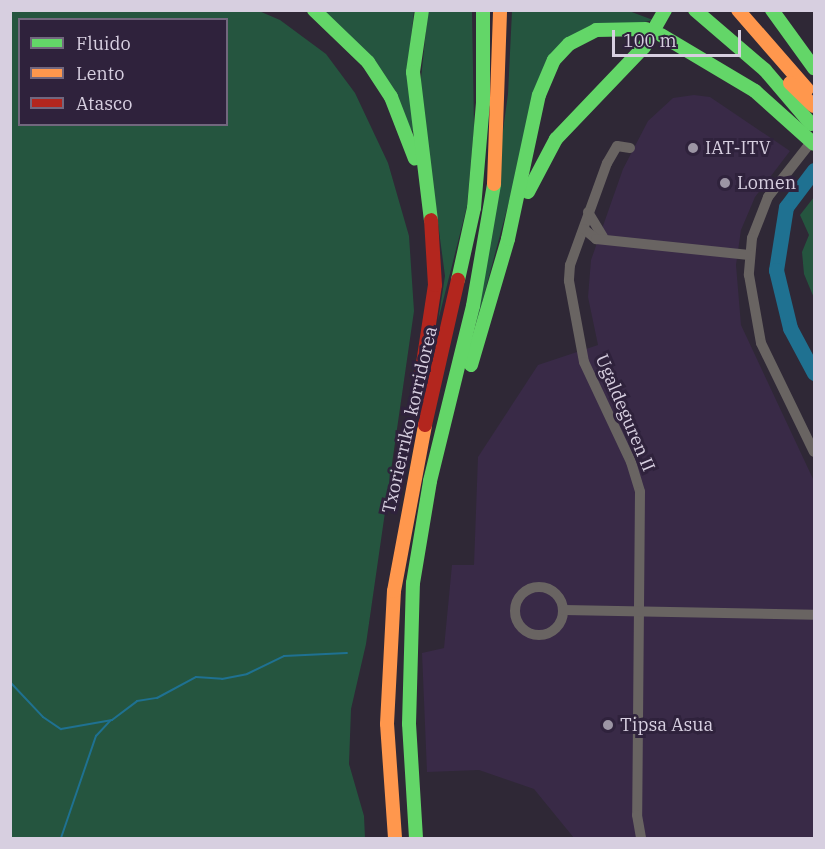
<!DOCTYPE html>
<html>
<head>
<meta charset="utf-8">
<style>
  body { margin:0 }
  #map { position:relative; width:825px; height:849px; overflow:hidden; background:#2f2836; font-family:"IBM Plex Serif",serif }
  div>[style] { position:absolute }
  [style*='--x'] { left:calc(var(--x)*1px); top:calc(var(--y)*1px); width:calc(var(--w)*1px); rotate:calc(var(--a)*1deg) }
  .built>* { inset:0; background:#392a47 }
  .green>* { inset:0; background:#25553f }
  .stream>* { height:2px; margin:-1px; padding:0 1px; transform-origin:1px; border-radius:1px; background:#1f7191 }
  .river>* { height:15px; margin:-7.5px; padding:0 7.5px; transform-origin:7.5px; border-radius:7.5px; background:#1f7191 }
  .street>* { height:10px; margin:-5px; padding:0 5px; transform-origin:5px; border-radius:5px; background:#696462 }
  .street>.ring { margin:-5px; padding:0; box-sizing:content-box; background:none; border:10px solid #696462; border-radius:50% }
  .fast>* { height:14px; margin:-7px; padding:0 7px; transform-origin:7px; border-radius:7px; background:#63d668 }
  .slow>* { height:14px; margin:-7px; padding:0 7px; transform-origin:7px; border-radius:7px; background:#ff974d }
  .jam>* { height:14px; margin:-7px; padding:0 7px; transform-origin:7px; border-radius:7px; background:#b3261e }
  .dots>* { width:16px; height:16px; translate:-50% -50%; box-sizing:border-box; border:3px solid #2f223c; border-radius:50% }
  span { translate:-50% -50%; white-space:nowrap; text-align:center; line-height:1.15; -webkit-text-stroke:6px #2f223c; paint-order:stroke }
  .poi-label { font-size:18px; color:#d7cfe0 }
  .left { translate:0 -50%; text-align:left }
  .street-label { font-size:18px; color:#d7cfe0 }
  .frame { position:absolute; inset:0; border:12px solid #d7cfe0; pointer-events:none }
  .legend { position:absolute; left:18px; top:18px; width:210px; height:108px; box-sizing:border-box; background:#2f223c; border:2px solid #72677e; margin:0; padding:8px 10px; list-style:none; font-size:18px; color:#d7cfe0 }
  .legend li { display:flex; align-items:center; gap:12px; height:30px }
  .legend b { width:30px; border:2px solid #72677e }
  .scale { position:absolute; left:612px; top:30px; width:129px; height:27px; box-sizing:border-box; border:3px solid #d7cfe0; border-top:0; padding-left:8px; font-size:18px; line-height:21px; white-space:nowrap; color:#d7cfe0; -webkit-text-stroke:4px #2f223c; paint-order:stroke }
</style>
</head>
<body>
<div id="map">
  <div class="built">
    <i style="clip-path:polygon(694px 95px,710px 97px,790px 151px,755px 197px,741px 230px,736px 265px,741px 325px,814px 481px,814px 838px,574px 838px,534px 789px,479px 770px,427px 772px,422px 653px,444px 648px,452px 565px,474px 565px,478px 457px,538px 365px,598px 345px,588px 297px,591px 260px,623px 169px,648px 121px,673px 98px)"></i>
  </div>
  <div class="green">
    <i style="clip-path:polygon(evenodd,10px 11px,259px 11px,280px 20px,326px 54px,355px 93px,388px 163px,409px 236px,414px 311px,366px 644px,351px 709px,349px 764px,364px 816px,365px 838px,11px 838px,10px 11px,20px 20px,226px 20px,226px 124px,20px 124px,20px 20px)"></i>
    <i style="clip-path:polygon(320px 11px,414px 11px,407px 75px,414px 133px)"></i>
    <i style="clip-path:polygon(428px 11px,472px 11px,474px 127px,467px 206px,438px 321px,445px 276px,420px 88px)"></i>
    <i style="clip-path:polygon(512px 11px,629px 11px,653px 20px,569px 39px,523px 149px,476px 325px,508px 94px)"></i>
    <i style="clip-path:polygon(814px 197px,814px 298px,804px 274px,802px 252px,809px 235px,800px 215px)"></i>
  </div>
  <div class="stream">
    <i style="--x:10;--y:682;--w:48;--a:46.7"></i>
    <i style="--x:43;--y:717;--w:22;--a:34"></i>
    <i style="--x:61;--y:729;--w:52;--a:-10"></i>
    <i style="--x:112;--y:720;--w:31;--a:-37"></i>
    <i style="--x:137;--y:701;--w:20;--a:-9"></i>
    <i style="--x:157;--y:698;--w:44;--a:-28.3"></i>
    <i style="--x:196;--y:677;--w:26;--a:4"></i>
    <i style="--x:222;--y:679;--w:25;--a:-11"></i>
    <i style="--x:247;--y:674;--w:41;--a:-25.9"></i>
    <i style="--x:284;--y:656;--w:63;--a:-2.7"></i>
    <i style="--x:61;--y:838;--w:108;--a:-71.1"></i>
    <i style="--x:96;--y:736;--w:21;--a:-47"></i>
  </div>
  <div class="river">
    <i style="--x:814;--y:170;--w:46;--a:127.1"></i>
    <i style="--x:786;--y:207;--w:64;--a:99"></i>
    <i style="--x:776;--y:270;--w:60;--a:76.4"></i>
    <i style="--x:790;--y:328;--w:51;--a:61.9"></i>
  </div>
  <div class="street">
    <i style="--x:808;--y:146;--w:65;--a:128.1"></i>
    <i style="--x:768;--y:197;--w:44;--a:111.3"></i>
    <i style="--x:752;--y:238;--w:37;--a:95"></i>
    <i style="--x:749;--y:275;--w:69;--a:80"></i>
    <i style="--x:761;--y:343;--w:121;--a:64.1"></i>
    <i style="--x:630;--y:148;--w:13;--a:-171"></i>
    <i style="--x:617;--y:146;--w:20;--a:120"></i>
    <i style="--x:607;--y:163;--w:109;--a:109.9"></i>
    <i style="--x:570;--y:265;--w:16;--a:94"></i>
    <i style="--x:569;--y:281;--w:82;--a:79.5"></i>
    <i style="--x:584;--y:362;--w:110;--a:64.8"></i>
    <i style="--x:631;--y:462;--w:31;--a:73"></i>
    <i style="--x:640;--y:492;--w:323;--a:90.5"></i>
    <i style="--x:637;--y:815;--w:23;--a:80"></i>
    <i style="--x:588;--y:212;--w:29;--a:59"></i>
    <i style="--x:584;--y:229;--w:16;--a:40"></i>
    <i style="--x:596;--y:239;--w:154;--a:6"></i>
    <i class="ring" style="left:515px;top:587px;width:38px;height:38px"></i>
    <i style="--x:564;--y:610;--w:250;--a:1.1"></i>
  </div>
  <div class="fast">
    <i style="--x:314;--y:10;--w:75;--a:43.9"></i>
    <i style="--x:368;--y:62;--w:42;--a:56.7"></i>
    <i style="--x:391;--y:97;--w:66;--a:68.8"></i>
    <i style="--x:422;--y:10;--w:63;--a:98.3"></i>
    <i style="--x:413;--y:72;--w:149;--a:83.1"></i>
    <i style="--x:695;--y:10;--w:92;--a:40.6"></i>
    <i style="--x:765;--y:70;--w:71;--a:49.6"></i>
    <i style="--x:772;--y:10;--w:72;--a:54.1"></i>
    <i style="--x:661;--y:35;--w:109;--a:30.8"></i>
    <i style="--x:755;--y:91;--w:79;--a:41.9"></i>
    <i style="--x:528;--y:192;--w:60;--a:-62.2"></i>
    <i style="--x:556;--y:139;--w:127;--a:-46.3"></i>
    <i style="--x:644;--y:47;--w:43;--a:-60.4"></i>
    <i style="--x:458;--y:280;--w:74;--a:-77.5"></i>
    <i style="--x:474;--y:208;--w:105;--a:-85.1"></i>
    <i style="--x:483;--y:103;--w:93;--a:-90"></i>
    <i style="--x:471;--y:365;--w:131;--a:-73.6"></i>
    <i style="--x:508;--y:239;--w:147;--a:-77.9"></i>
    <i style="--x:539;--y:95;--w:38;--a:-67"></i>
    <i style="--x:554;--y:60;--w:22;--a:-47"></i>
    <i style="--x:569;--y:44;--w:30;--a:-27"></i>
    <i style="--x:596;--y:30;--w:50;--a:-1.1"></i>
    <i style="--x:416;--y:838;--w:114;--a:-93.5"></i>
    <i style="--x:409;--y:724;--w:141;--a:-88.4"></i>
    <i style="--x:413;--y:583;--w:103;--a:-80.5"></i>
    <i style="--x:430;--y:481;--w:180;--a:-76.2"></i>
    <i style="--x:473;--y:306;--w:124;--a:-80.2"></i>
  </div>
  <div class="slow">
    <i style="--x:738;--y:10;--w:105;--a:48.9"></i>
    <i style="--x:790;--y:83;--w:33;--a:44"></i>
    <i style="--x:494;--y:184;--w:174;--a:-88"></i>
    <i style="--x:395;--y:838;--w:114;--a:-94"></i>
    <i style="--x:387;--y:724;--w:133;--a:-87"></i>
    <i style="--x:394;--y:591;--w:169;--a:-79.4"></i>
  </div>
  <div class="jam">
    <i style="--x:416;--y:409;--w:125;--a:-81.3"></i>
    <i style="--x:435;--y:285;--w:65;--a:-93.5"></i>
    <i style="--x:425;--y:425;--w:149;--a:-77.2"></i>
  </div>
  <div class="dots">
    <i style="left:693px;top:148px;background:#9c95a4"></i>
    <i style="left:725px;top:183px;background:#9c95a4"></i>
    <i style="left:608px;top:725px;background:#9c95a4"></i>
  </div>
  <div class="poi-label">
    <span class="left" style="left:705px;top:148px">IAT-ITV</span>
    <span class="left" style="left:737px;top:183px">Lomen</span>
    <span class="left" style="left:620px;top:725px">Tipsa Asua</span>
  </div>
  <div class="street-label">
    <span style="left:625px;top:413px;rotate:67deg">Ugaldeguren II</span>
    <span style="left:410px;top:420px;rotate:-77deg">Txorierriko korridorea</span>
  </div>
  <div class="frame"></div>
  <ul class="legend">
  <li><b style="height:8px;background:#63d668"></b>Fluido</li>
  <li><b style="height:8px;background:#ff974d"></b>Lento</li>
  <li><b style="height:8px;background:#b3261e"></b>Atasco</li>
  </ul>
  <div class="scale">100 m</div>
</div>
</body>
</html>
